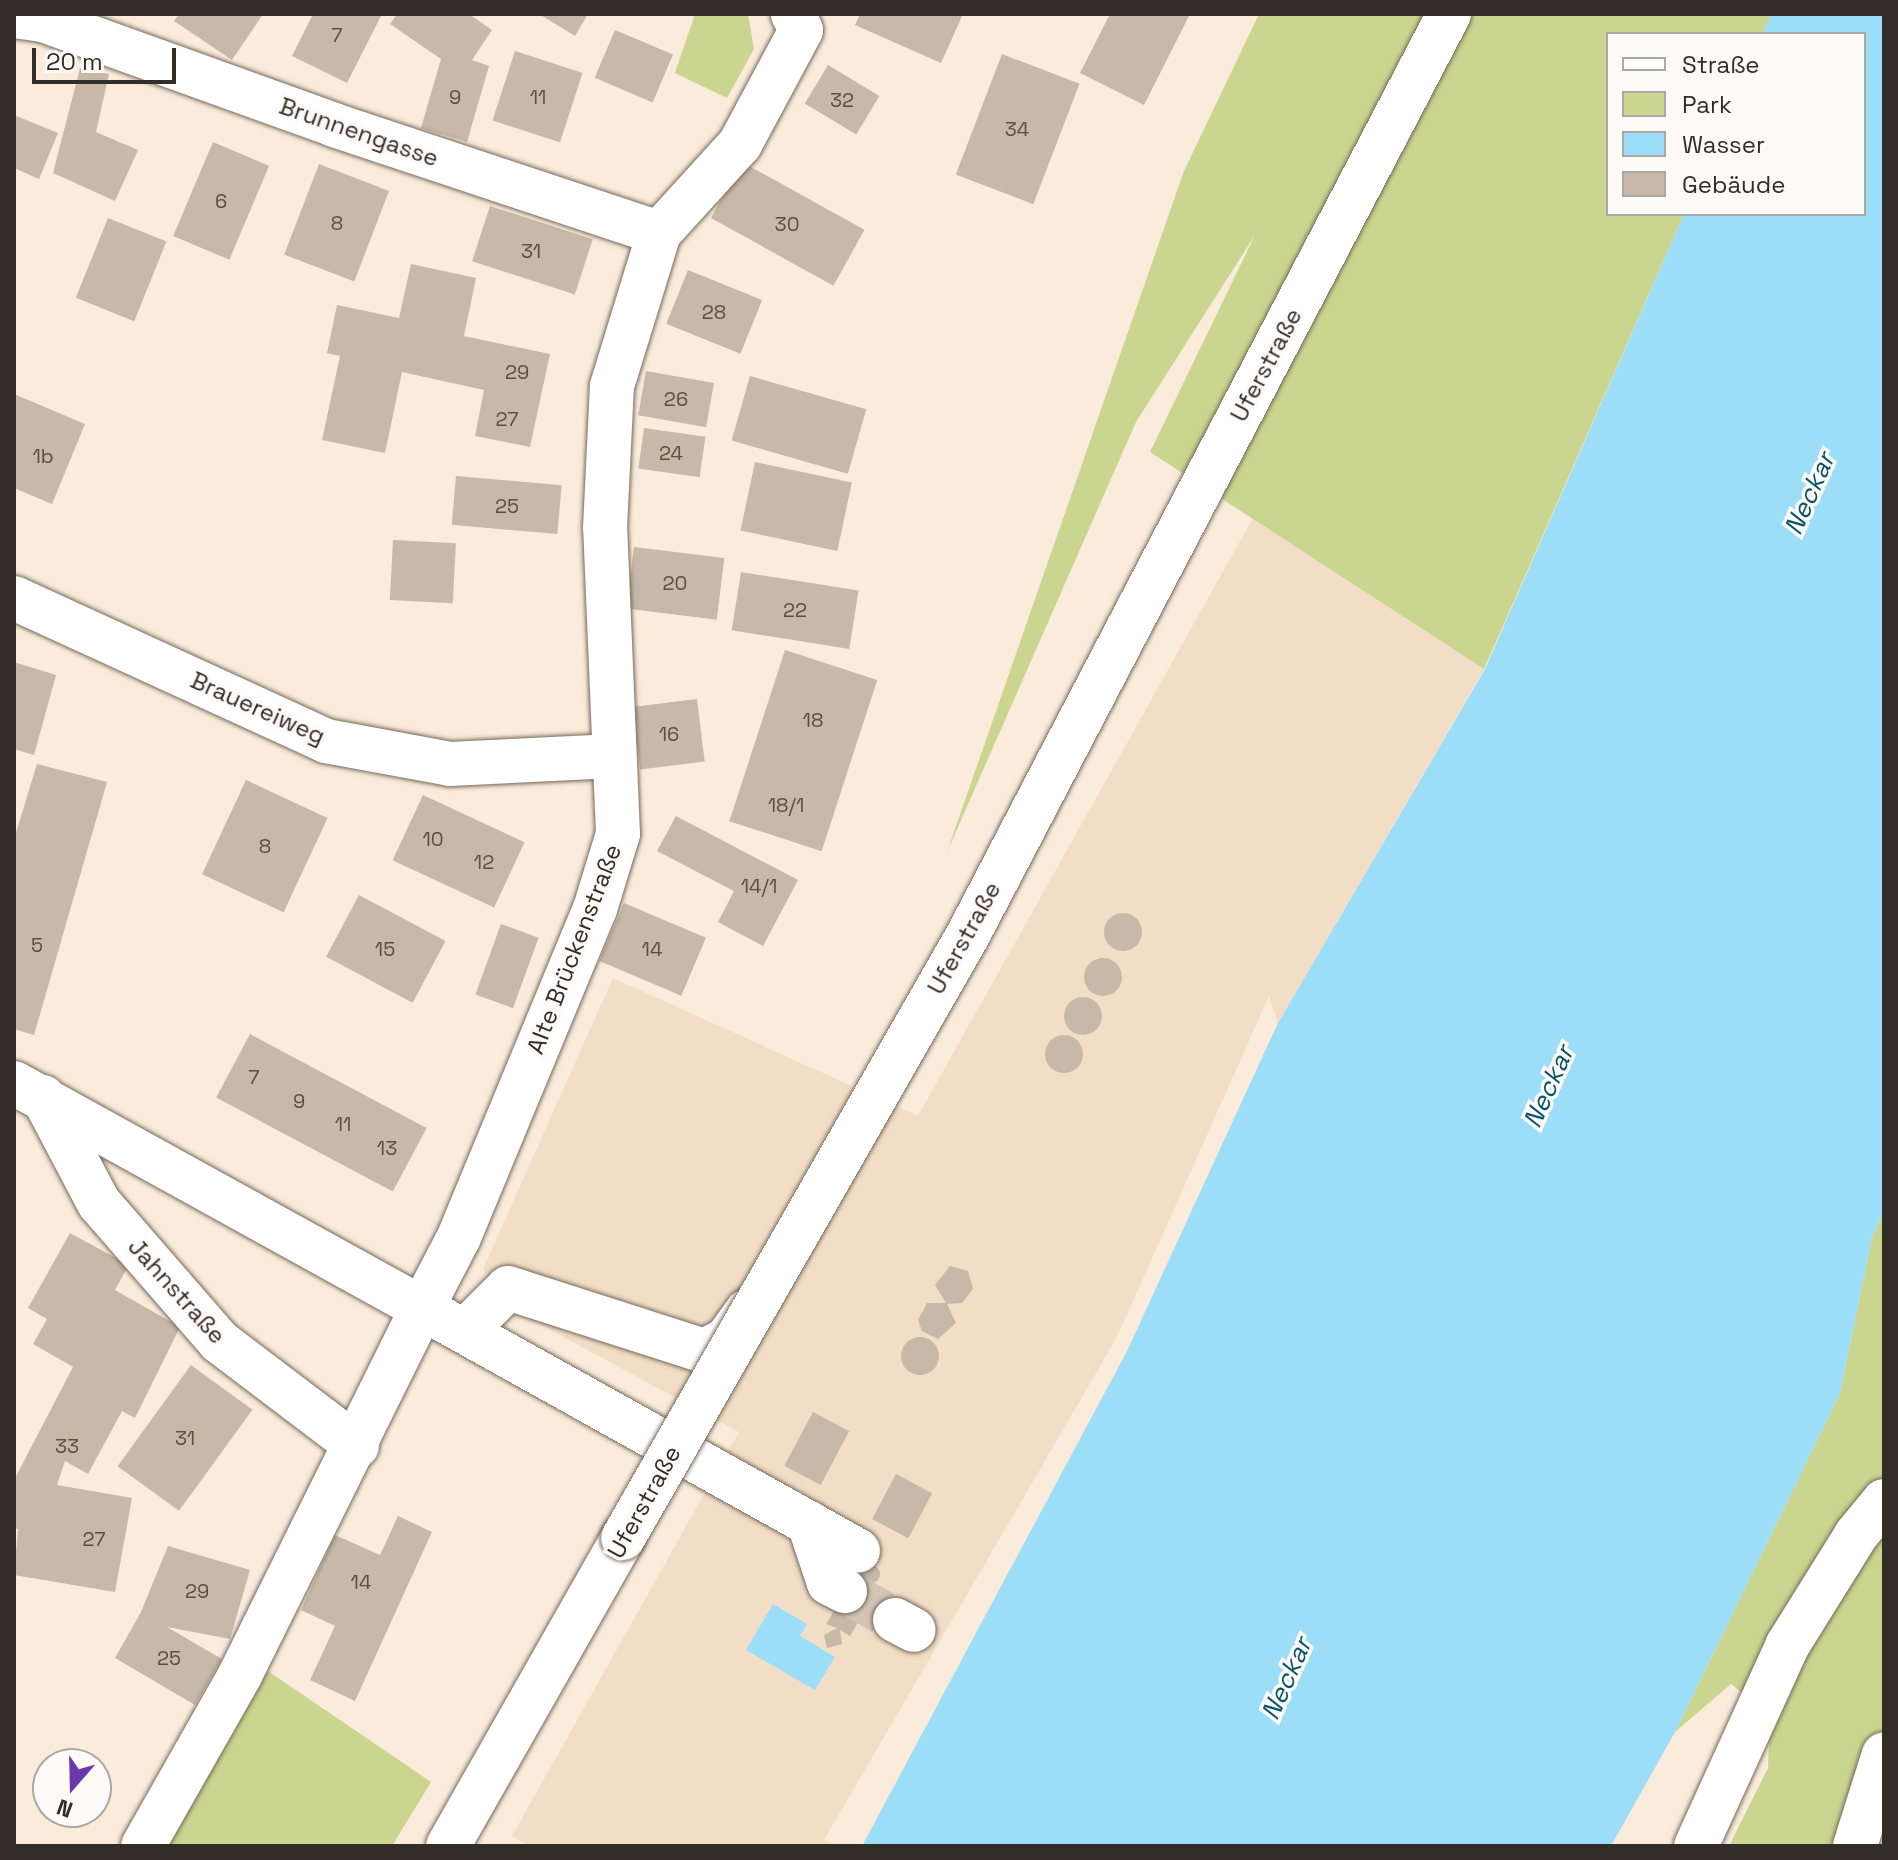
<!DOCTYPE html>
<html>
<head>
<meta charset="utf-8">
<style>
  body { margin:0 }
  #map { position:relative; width:1898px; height:1860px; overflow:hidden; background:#faebda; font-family:"Space Grotesk",sans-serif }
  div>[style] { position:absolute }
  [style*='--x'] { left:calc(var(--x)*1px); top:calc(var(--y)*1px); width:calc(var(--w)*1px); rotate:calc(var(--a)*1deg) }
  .built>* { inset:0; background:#f2dec7 }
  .green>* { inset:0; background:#cad58f }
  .water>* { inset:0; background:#9cdef7 }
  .pier>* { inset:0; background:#faebda }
  .building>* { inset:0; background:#c7b8a8; transform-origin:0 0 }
  .round { border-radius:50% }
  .minor-tunnel>* { height:44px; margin-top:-22px; transform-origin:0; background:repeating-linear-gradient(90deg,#d2c5b6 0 44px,transparent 0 66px) }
  .roads { filter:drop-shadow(0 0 2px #76695a) drop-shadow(0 0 2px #76695a) }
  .minor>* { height:44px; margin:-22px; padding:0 22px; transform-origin:22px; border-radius:22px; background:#fff }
  .major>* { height:44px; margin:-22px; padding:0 22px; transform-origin:22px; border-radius:22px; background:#fff }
  .bridges { filter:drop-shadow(0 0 2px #76695a) drop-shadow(0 0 2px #76695a) }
  .major-bridge>* { height:44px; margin:-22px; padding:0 22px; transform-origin:22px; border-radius:22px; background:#fff }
  span { translate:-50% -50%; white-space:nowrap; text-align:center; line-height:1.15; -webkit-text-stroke:7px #fdfaf7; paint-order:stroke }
  .number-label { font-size:20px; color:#585047 }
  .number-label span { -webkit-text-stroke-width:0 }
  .street-label { font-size:24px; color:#332d27 }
  .water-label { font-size:26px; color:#075368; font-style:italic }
  .frame { position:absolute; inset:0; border:16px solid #332d27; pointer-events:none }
  .legend { position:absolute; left:1606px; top:32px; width:260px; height:184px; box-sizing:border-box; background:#fdfaf7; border:2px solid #aca8a4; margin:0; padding:10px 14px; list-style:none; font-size:24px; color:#332d27 }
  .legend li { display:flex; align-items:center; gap:16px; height:40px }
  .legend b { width:40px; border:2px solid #aca8a4 }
  .north { position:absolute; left:32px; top:1748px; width:80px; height:80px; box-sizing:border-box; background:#fdfaf7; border:2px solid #aca8a4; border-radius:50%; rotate:200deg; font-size:22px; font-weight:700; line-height:32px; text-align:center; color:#332d27 }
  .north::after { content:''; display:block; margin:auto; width:28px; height:36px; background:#6f35ab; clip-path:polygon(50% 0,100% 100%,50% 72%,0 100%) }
  .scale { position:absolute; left:32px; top:48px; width:144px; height:36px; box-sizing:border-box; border:4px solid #332d27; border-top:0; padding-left:10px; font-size:24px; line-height:28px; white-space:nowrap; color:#332d27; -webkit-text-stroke:6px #fdfaf7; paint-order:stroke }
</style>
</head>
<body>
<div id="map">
  <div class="built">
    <i style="clip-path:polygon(1253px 518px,1484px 669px,1278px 1023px,1269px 996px,1117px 1337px,824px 1840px,839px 1846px,528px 1846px,512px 1836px,739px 1432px,508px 1307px,483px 1269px,613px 978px,918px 1116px)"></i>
  </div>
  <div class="green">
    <i style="clip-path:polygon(695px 14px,748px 14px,754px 49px,727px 98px,675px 73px)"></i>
    <i style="clip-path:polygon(1259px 14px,1771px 14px,1763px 34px,1608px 34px,1608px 214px,1684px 214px,1484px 669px,1150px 452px,1255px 235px,1136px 422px,947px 852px,1184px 171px)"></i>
    <i style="clip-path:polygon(1884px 1212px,1884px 1754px,1855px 1846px,1729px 1846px,1768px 1768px,1770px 1716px,1731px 1684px,1675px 1732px,1840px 1393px,1872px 1237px)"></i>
    <i style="clip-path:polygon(268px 1671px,431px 1782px,392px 1846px,163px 1846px)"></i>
  </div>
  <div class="water">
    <i style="clip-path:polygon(1771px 14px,1884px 14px,1884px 1212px,1872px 1237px,1840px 1393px,1675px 1732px,1611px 1846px,862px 1846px,1127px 1351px,1278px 1023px,1485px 669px,1684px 214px,1864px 214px,1864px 34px,1763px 34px)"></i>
    <i style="clip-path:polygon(773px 1604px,807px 1624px,800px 1636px,835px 1657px,815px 1690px,746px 1650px)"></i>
  </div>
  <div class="pier">
    <i style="clip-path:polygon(1276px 1018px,1127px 1351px,858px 1846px,1123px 1349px)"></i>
  </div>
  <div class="building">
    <i style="clip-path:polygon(179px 14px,263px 14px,232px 60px,174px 21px)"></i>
    <i style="clip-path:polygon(313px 14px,382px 14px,347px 83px,292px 56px)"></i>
    <i style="clip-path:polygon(397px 14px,469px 14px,492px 30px,472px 60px,489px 66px,467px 142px,421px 128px,441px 59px,390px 24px)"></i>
    <i style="clip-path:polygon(539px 14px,588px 14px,575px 36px)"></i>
    <i style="clip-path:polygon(860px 14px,963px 14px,941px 63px,855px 25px)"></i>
    <i style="clip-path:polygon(1110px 14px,1190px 14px,1144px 105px,1080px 73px)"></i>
    <i style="left:615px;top:30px;width:63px;height:52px;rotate:23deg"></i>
    <i style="left:515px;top:51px;width:71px;height:73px;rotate:18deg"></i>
    <i style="left:1002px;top:54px;width:83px;height:129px;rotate:21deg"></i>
    <i style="left:828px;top:65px;width:60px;height:45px;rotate:31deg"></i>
    <i style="clip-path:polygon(80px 68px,109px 74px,96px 132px,138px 150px,115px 201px,53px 173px)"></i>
    <i style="clip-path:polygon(14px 115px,58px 133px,39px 179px,14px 168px)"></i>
    <i style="left:213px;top:142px;width:61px;height:102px;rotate:23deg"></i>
    <i style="left:742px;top:162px;width:140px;height:64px;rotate:29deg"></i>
    <i style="left:319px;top:164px;width:75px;height:97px;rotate:21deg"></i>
    <i style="left:490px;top:206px;width:108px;height:58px;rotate:18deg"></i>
    <i style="left:108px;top:218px;width:63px;height:86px;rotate:22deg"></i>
    <i style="clip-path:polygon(411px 264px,476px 278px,464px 336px,550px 354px,530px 447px,475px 436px,484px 390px,402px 372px,385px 453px,322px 440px,340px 356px,327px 353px,337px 305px,399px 318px)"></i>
    <i style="left:688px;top:270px;width:80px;height:58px;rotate:22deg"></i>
    <i style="left:646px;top:371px;width:69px;height:45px;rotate:10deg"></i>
    <i style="left:750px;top:376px;width:121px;height:67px;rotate:16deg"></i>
    <i style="clip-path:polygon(14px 394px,85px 424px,52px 504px,14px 488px)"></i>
    <i style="left:644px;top:428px;width:62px;height:41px;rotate:8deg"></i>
    <i style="left:755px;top:462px;width:99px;height:70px;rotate:12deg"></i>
    <i style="left:456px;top:476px;width:106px;height:49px;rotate:5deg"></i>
    <i style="left:393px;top:540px;width:63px;height:60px;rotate:3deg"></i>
    <i style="left:634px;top:547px;width:91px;height:62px;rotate:7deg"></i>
    <i style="left:741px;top:572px;width:119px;height:59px;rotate:9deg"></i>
    <i style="left:785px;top:650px;width:97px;height:180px;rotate:18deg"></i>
    <i style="clip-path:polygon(14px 662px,56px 675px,34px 755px,14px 749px)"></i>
    <i style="left:697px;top:699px;width:63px;height:65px;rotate:83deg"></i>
    <i style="clip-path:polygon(37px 764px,107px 782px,34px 1035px,14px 1029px,14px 839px)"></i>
    <i style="left:246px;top:780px;width:90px;height:104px;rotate:25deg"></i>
    <i style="left:423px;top:795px;width:112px;height:72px;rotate:25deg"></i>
    <i style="clip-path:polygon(676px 816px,798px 880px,763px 946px,718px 922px,734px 891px,657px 851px)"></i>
    <i style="left:359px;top:895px;width:98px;height:70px;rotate:28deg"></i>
    <i style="left:624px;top:903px;width:89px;height:63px;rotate:23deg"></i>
    <i class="round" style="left:1104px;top:913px;width:38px;height:38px"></i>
    <i style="left:501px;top:924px;width:40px;height:75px;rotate:20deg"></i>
    <i class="round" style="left:1084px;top:958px;width:38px;height:38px"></i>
    <i class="round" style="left:1064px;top:997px;width:38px;height:38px"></i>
    <i style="left:250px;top:1034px;width:200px;height:72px;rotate:28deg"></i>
    <i class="round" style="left:1045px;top:1035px;width:38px;height:38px"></i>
    <i style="clip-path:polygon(70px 1233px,129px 1265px,115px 1290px,180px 1327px,135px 1418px,122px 1411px,88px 1474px,65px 1461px,57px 1485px,132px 1498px,115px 1592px,14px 1575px,18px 1529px,14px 1528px,14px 1480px,73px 1367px,33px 1344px,47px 1319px,28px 1308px)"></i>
    <i style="clip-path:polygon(950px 1266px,968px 1271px,973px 1289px,962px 1303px,947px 1304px,956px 1323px,938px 1339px,922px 1331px,918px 1320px,927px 1303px,946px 1303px,935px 1285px)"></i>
    <i class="round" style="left:901px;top:1337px;width:38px;height:38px"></i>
    <i style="left:191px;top:1365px;width:76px;height:125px;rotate:36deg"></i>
    <i style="left:813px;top:1412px;width:41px;height:61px;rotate:28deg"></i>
    <i style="left:896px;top:1474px;width:41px;height:51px;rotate:28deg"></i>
    <i style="clip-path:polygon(398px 1516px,432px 1532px,355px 1701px,310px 1680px,335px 1626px,301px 1610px,335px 1535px,380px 1555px)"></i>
    <i style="clip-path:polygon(168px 1546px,250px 1570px,230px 1639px,167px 1627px,222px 1659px,195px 1705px,115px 1658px,141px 1612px)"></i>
    <i class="round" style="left:862px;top:1565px;width:18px;height:18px"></i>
    <i style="clip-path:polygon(855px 1576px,878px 1589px,850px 1636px,840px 1630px,842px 1644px,827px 1648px,824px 1635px,837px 1628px,826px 1624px)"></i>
    <i style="clip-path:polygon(881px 1598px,889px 1600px,877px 1627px,866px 1610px)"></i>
  </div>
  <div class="minor-tunnel">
    <i style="--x:845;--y:1591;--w:58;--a:30.1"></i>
  </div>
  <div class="roads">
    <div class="minor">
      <i style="--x:14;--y:16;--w:29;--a:8"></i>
      <i style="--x:43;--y:20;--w:309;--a:19.8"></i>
      <i style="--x:334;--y:125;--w:342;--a:18.4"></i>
      <i style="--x:14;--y:598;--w:343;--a:24.6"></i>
      <i style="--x:326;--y:741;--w:126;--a:10.5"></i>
      <i style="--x:450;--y:764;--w:164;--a:-2.8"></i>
      <i style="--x:14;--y:1083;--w:466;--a:28.9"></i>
      <i style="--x:422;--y:1308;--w:80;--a:-62.5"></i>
      <i style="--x:459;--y:1237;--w:355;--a:-67.5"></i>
      <i style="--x:595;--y:909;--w:78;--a:-73"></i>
      <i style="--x:618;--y:834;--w:306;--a:-92.4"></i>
      <i style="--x:605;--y:528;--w:142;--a:-87.2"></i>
      <i style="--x:612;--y:386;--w:160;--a:-72.9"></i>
      <i style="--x:659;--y:233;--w:120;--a:-47.7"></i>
      <i style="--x:740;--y:144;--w:129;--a:-61.8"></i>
      <i style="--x:801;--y:30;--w:18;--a:-117"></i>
      <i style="--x:43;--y:1097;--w:120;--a:62.2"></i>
      <i style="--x:99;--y:1203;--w:184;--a:49"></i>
      <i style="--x:220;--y:1342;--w:172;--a:37.2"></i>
      <i style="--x:466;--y:1330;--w:59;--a:-45"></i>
      <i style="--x:508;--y:1288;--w:206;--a:17.8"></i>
      <i style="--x:704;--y:1351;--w:25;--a:-27"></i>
      <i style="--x:726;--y:1340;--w:36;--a:-54"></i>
      <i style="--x:809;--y:1523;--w:63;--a:71.6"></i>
      <i style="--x:829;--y:1583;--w:18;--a:27"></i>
      <i style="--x:895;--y:1620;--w:21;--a:28"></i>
      <i style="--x:143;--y:1846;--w:197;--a:-60.4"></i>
      <i style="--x:240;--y:1675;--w:410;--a:-63.6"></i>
      <i style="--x:422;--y:1308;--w:499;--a:29.1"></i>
      <i style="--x:1696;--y:1846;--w:220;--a:-65.5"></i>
      <i style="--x:1787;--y:1646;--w:131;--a:-58.1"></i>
      <i style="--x:1856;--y:1535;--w:44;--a:-50.5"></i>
      <i style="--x:1855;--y:1846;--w:96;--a:-72.5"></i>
    </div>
    <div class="major">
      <i style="--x:448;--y:1846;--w:354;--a:-60.4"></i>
    </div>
  </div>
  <div class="bridges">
    <div class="major-bridge">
      <i style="--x:623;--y:1538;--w:697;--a:-60.23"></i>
      <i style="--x:969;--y:933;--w:1037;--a:-62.42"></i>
    </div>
  </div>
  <div class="number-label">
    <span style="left:337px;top:35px">7</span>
    <span style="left:455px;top:97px">9</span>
    <span style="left:538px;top:97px">11</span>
    <span style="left:842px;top:100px">32</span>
    <span style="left:1017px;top:129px">34</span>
    <span style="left:221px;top:201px">6</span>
    <span style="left:337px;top:223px">8</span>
    <span style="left:787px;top:224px">30</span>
    <span style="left:531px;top:251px">31</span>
    <span style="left:714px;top:312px">28</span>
    <span style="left:517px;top:372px">29</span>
    <span style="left:676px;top:399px">26</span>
    <span style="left:507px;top:419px">27</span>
    <span style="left:671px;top:453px">24</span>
    <span style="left:43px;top:456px">1b</span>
    <span style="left:507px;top:506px">25</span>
    <span style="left:675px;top:583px">20</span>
    <span style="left:795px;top:610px">22</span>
    <span style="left:813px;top:720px">18</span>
    <span style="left:669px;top:734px">16</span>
    <span style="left:786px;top:805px">18/1</span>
    <span style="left:433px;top:839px">10</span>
    <span style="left:265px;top:846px">8</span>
    <span style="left:484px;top:862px">12</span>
    <span style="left:759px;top:886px">14/1</span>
    <span style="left:37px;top:945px">5</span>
    <span style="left:385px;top:949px">15</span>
    <span style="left:652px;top:949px">14</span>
    <span style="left:254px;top:1077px">7</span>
    <span style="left:299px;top:1101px">9</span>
    <span style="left:343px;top:1124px">11</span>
    <span style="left:387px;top:1148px">13</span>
    <span style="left:185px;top:1438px">31</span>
    <span style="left:67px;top:1446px">33</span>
    <span style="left:94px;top:1539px">27</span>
    <span style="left:361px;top:1582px">14</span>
    <span style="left:197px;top:1591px">29</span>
    <span style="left:169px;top:1658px">25</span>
  </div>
  <div class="street-label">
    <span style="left:359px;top:132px;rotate:19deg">Brunnengasse</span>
    <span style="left:1266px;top:365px;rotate:-62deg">Uferstraße</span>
    <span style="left:258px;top:708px;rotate:24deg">Brauereiweg</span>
    <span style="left:964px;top:938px;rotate:-61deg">Uferstraße</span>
    <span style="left:574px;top:949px;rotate:-69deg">Alte Brückenstraße</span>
    <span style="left:177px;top:1291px;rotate:48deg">Jahnstraße</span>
    <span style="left:644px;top:1502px;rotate:-61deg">Uferstraße</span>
  </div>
  <div class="water-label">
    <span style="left:1810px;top:494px;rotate:-66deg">Neckar</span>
    <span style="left:1549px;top:1087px;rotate:-66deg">Neckar</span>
    <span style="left:1287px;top:1679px;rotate:-66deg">Neckar</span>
  </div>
  <div class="frame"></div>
  <ul class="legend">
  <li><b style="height:10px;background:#fff"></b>Straße</li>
  <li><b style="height:22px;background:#cad58f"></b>Park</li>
  <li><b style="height:22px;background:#9cdef7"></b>Wasser</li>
  <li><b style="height:22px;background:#c7b8a8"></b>Gebäude</li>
  </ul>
  <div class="north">N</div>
  <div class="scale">20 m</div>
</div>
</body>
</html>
